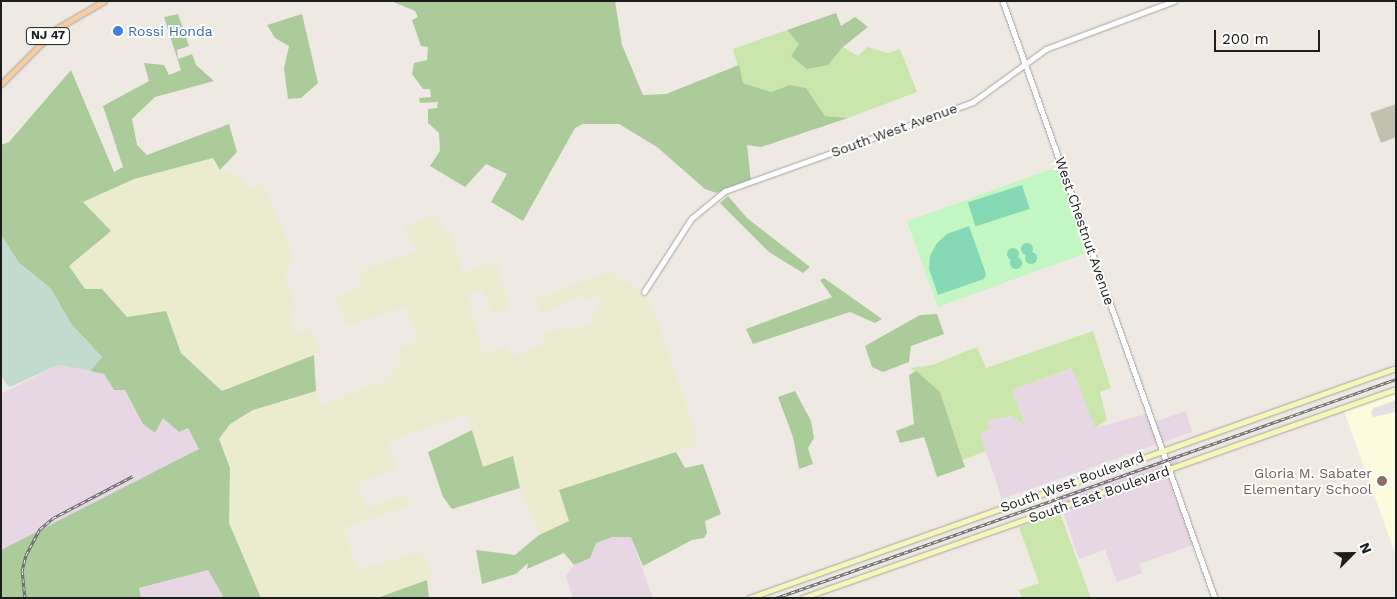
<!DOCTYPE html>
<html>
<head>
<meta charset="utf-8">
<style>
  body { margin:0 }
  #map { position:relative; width:1397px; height:599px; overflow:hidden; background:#eeeae3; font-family:"Work Sans",sans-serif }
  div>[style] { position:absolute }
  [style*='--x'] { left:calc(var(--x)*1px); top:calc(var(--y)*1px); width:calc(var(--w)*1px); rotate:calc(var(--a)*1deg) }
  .industrial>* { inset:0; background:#e7d6e4 }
  .education>* { inset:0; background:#fdfbdd }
  .construction>* { inset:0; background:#c2c1af }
  .farmland>* { inset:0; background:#ebeccf }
  .grass>* { inset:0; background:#cbe6ac }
  .forest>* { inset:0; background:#abcb9a }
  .wetland>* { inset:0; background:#c1dbce }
  .park>* { inset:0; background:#c2f6c3; transform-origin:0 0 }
  .pitch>* { inset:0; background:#85d9b4; transform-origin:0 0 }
  .round { border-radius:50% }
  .parking>* { inset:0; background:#e1e1e1 }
  .roads { filter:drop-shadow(0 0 1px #a4a4a4) drop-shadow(0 0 1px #a4a4a4) }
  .tertiary>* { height:4.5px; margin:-2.25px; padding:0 2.25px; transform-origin:2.25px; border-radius:2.25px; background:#fff }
  .secondary>* { height:5px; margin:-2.5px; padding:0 2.5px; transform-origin:2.5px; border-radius:2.5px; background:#f6f6ba }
  .primary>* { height:5px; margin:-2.5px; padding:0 2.5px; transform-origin:2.5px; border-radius:2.5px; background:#f7cca0 }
  .rail>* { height:3px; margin-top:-1.5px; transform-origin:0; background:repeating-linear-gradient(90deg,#fff 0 4px,#6b6b6b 0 8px); box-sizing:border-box; border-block:1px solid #6b6b6b }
  .dots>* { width:14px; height:14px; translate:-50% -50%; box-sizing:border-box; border:2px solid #fff; border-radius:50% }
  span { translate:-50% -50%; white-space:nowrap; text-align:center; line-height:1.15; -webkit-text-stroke:4px #fff; paint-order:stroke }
  .shield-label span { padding:1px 4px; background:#fff; border:1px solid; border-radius:4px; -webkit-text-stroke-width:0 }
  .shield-label { font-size:12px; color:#1d1d1d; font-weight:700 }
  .shop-label { font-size:14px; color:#366cbe }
  .left { translate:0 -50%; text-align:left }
  .street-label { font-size:14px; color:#1d1d1d }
  .education-label { font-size:14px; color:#785e54 }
  .right { translate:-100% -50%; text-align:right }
  .frame { position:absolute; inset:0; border:2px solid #1d1d1d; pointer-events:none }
  .north { position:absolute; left:1327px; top:529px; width:50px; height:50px; -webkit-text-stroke:4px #fff; paint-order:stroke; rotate:67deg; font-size:14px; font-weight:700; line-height:20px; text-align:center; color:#1d1d1d }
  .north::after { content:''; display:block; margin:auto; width:18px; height:22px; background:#1d1d1d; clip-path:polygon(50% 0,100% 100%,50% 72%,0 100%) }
  .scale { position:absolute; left:1214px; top:30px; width:106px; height:22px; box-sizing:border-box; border:2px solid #1d1d1d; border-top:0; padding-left:6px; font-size:15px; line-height:18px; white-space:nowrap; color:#1d1d1d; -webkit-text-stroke:4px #fff; paint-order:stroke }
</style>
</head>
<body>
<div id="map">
  <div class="industrial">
    <i style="clip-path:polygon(58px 365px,104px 374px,114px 390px,125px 390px,143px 424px,155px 433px,163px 418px,188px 428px,199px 450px,1px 550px,1px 394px)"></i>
    <i style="clip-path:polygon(1073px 368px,1095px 428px,1150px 413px,1154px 422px,1186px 411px,1192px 432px,1002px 499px,980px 434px,990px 429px,987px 420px,1012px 416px,1025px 424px,1012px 390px)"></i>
    <i style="clip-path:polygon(1184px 452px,1171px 473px,1196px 544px,1139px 564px,1142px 573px,1117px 582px,1105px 550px,1079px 559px,1062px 509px,1053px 498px)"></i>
    <i style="clip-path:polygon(628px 529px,653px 598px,573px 598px,566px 576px,574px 565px,590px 558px,596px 543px)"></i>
    <i style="clip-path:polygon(208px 570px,224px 598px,141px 598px,139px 588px)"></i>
  </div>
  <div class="education">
    <i style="clip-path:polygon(1396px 389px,1396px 556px,1343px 408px)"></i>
  </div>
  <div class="construction">
    <i style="clip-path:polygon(1396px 104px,1396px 137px,1381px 143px,1370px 113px)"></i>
  </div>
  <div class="farmland">
    <i style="clip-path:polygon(213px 158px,220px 170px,238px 174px,249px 188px,264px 184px,290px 245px,293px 265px,284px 270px,296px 310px,290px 321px,296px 335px,311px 329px,320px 352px,223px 391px,181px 353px,166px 311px,127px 317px,102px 289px,85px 289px,69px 266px,111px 231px,83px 202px,134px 179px)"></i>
    <i style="clip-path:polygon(434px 215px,455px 241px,462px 272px,494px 262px,498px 266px,509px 308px,492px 314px,483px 290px,468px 295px,483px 354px,507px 346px,510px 357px,546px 344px,543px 333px,591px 324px,592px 314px,603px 300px,599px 296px,585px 301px,578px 296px,541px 314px,535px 299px,610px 272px,643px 292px,653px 308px,700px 444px,560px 490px,569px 521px,539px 535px,520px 488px,513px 456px,483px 467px,467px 414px,388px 441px,397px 469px,357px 483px,366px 508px,406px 495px,410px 507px,344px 527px,357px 570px,422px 551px,433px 578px,377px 598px,261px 598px,229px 523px,230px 468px,219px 439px,230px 424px,253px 410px,316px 391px,321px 405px,386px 380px,399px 366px,399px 348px,418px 341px,405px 306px,347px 326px,336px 296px,360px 287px,362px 270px,418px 251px,403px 228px)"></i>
  </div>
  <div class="grass">
    <i style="clip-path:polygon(787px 30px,828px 65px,843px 47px,858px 56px,867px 47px,888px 53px,900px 49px,917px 92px,848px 118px,825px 116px,805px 88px,790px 85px,771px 92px,743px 83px,733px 49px)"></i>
    <i style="clip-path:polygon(1093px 331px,1111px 388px,1100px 392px,1107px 420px,1095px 428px,1072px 368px,1012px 390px,1025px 425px,1012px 416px,987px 420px,990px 429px,980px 434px,986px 451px,963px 460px,940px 392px,911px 368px,932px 365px,977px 347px,986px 368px)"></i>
    <i style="clip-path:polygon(1060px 513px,1091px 598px,1022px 598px,1019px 590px,1039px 583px,1019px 527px)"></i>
  </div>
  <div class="forest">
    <i style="clip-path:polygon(391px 1px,615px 1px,622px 45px,643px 95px,666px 94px,739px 65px,743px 83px,771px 92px,790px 85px,806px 88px,825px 116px,848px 118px,761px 147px,747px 145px,751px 181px,716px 193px,705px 189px,657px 147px,619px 124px,583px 124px,575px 128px,523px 221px,491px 202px,507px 174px,486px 164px,465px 187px,430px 166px,440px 151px,439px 133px,428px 123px,428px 109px,437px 108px,438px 102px,420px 103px,419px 98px,431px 97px,430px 89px,423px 89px,412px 74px,414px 63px,427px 60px,428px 47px,421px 46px,412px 20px,418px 17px,415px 11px)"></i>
    <i style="clip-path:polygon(836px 13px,841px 26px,855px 17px,868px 27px,843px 47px,828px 65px,807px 69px,791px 56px,799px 44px,787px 30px)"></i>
    <i style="clip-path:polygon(178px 14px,189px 46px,177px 50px,178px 59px,192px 54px,196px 65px,214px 81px,155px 97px,132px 119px,137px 145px,147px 155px,229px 124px,237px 152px,220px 170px,213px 158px,134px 179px,83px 202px,111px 231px,69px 266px,85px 289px,102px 289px,127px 317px,166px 311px,181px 353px,222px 391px,314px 355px,316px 391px,253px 410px,230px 424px,219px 439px,230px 468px,229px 523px,261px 598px,224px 598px,208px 570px,139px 588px,141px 598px,1px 598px,1px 550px,199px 449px,188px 428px,179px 432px,163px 418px,155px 433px,143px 424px,125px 390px,114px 390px,104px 374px,90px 371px,102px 357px,71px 324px,51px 289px,19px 263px,1px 235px,1px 145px,9px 142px,71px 70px,114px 172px,123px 167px,103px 106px,149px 81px,144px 63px,164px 65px,169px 75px,181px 70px,164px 17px)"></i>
    <i style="clip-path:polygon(302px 14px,318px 83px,301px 98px,288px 99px,284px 68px,289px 46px,275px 38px,267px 25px)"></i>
    <i style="clip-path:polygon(728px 196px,747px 218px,810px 267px,803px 273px,769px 252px,720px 203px)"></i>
    <i style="clip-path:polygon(824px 278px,882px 319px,875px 323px,850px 312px,753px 344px,746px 329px,832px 297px,820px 280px)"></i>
    <i style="clip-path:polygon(937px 314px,944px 334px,911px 346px,909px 362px,883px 372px,872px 367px,865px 346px,920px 315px)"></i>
    <i style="clip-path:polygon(916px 371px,940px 392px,965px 467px,937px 477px,924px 437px,900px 443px,896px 431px,914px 424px,909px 375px)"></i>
    <i style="clip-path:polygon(795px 391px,811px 421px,814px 438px,808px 448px,813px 464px,799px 469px,793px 437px,778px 397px)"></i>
    <i style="clip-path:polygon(472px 430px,483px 467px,513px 456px,520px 488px,452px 509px,443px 497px,428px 452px)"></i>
    <i style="clip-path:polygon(676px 452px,685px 468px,703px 464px,721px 514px,705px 521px,707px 533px,704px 538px,692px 540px,643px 566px,631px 537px,612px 537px,596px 543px,590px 558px,574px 565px,564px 553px,527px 569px,528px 563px,516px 574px,482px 584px,476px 550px,515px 555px,539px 535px,569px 521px,559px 490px)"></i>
    <i style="clip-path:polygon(427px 580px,429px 598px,377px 598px)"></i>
  </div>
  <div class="wetland">
    <i style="clip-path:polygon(1px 235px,19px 263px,51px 289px,71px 324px,102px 357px,90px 371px,58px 365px,10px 387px,7px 385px,1px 375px)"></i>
  </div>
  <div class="park">
    <i style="left:1062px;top:165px;width:91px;height:165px;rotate:70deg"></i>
  </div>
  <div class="pitch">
    <i style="left:1022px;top:185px;width:25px;height:57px;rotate:72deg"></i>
    <i style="clip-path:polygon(969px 226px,986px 274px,984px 279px,938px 295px,929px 269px,930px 256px,937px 243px,947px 234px)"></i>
    <i class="round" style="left:1021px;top:243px;width:12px;height:12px"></i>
    <i class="round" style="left:1007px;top:248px;width:12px;height:12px"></i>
    <i class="round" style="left:1025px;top:252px;width:12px;height:12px"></i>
    <i class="round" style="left:1010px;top:257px;width:12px;height:12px"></i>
  </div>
  <div class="parking">
    <i style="clip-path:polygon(1396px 400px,1396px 412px,1373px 417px,1371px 412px,1374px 408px)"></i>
  </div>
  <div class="roads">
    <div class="tertiary">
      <i style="--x:1003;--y:1;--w:634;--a:70.45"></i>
      <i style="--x:644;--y:292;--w:87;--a:-57.2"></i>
      <i style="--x:691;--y:219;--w:44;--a:-39.5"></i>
      <i style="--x:725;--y:191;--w:263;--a:-19.7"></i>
      <i style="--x:973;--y:102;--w:90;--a:-36"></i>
      <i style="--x:1046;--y:49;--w:137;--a:-20.6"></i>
    </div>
    <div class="secondary">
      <i style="--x:749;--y:598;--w:687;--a:-19.57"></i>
      <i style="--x:802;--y:598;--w:630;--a:-19.38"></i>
    </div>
    <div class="primary">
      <i style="--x:1;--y:84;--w:78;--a:-45"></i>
      <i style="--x:56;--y:29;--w:56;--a:-30.3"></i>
    </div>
  </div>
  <div class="rail">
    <i style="--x:25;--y:598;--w:27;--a:-96"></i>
    <i style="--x:22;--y:571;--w:16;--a:-76"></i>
    <i style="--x:26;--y:555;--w:30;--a:-62"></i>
    <i style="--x:40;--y:529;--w:17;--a:-40"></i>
    <i style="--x:53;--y:518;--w:90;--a:-27.7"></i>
    <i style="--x:776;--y:598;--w:658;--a:-19.45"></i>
  </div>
  <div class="dots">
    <i style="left:118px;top:31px;background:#3f7fe0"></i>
    <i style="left:1382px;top:481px;background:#8d6e63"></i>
  </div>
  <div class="shield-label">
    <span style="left:48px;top:36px">NJ 47</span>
  </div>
  <div class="shop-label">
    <span class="left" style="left:128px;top:31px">Rossi Honda</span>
  </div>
  <div class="street-label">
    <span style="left:894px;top:130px;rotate:-20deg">South West Avenue</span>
    <span style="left:1085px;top:231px;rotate:71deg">West Chestnut Avenue</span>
    <span style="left:1072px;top:482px;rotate:-20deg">South West Boulevard</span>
    <span style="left:1099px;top:494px;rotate:-19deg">South East Boulevard</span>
  </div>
  <div class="education-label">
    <span class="right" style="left:1372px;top:481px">Gloria M. Sabater<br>Elementary School</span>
  </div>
  <div class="frame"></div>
  <div class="north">N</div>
  <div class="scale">200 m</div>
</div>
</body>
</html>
